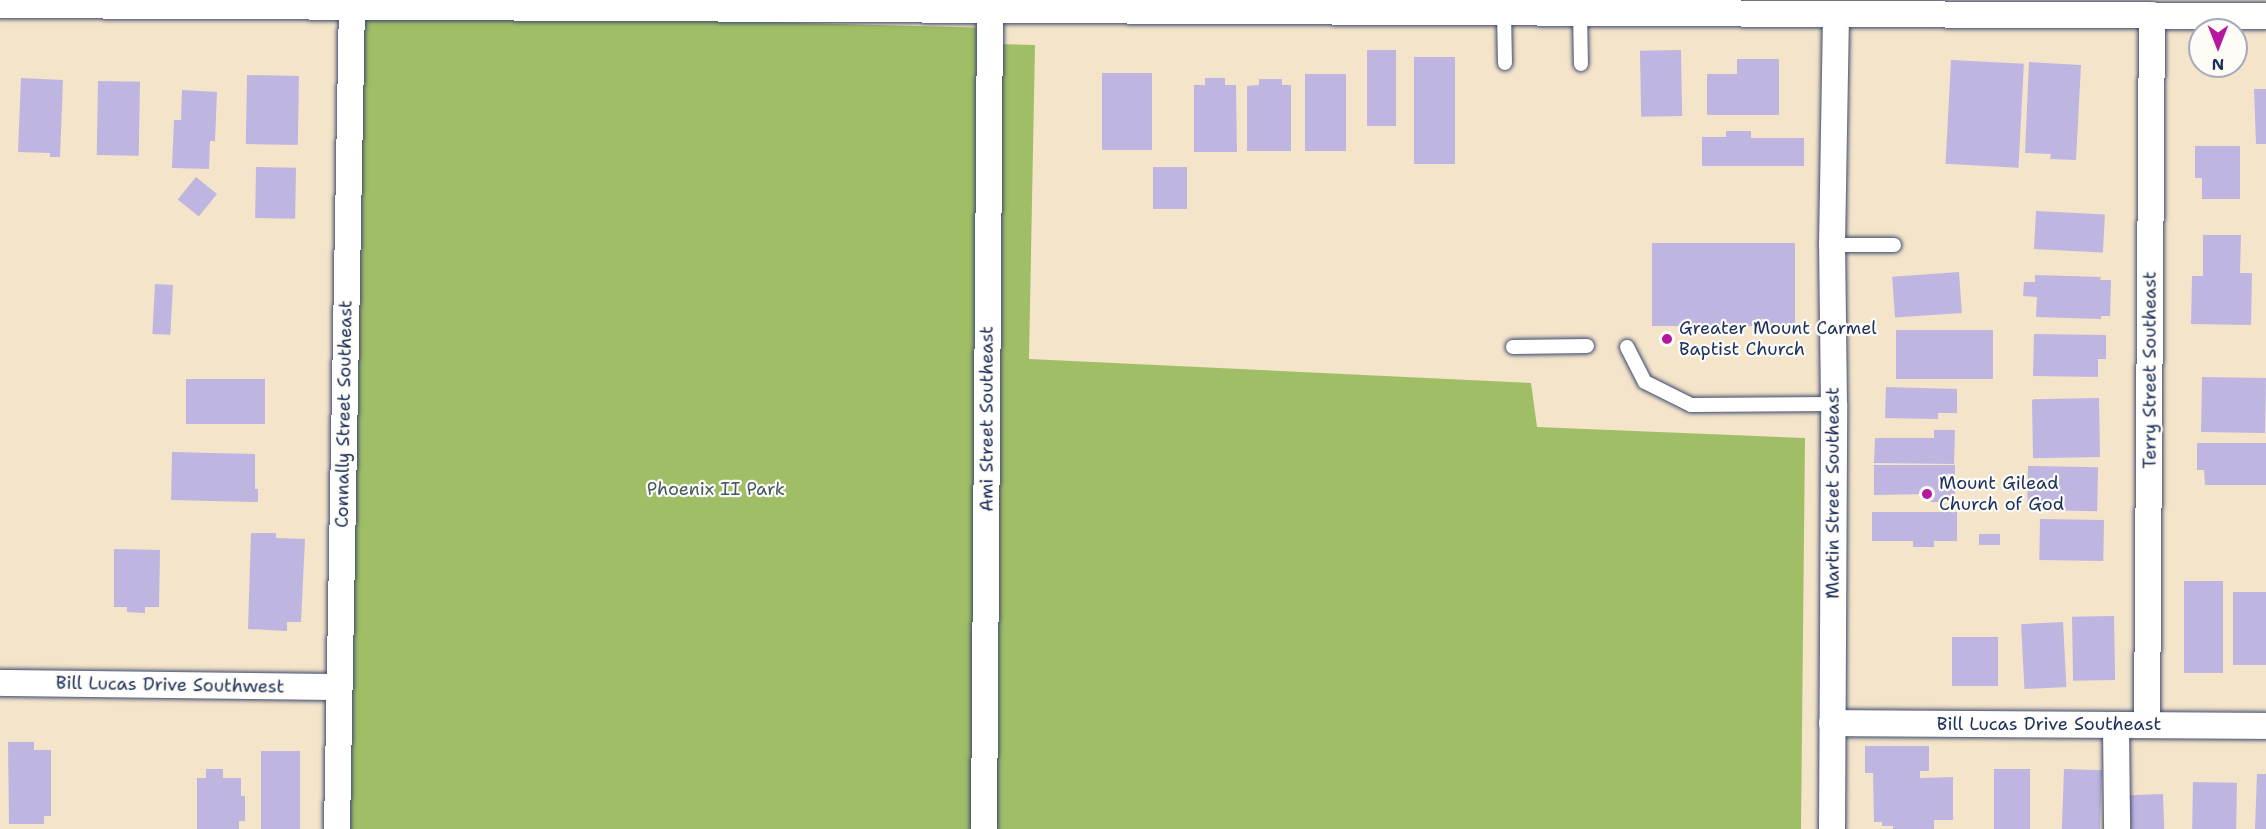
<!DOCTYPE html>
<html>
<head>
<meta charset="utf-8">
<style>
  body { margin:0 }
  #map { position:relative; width:2266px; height:829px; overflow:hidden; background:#f4e4ca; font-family:"Shantell Sans",sans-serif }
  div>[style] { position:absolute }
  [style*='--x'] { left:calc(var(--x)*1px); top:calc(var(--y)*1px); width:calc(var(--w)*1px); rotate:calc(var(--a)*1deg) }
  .green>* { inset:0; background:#a0be66 }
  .building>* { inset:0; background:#bfb5e1; transform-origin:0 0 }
  .roads { filter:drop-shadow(0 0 2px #3c4a6e) drop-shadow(0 0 2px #3c4a6e) }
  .service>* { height:14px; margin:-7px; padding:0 7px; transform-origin:7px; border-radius:7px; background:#fff }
  .minor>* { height:26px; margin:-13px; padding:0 13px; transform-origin:13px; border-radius:13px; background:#fff }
  .dots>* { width:16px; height:16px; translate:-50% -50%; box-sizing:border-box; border:3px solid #fdfcf7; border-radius:50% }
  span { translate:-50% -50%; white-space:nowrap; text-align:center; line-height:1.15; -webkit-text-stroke:4.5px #fdfcf7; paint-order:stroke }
  .poi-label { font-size:18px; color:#1b2f5e }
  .left { translate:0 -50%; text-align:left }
  .street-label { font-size:18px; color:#1b2f5e }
  .park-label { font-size:18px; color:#435a60 }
  .north { position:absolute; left:2188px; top:18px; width:60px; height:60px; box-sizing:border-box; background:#fdfcf7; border:2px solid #a3aaba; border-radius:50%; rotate:180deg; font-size:16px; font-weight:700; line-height:24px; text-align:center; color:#1b2f5e }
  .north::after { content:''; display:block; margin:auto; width:21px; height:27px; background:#b5179e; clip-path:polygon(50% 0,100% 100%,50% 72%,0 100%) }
</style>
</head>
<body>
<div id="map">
  <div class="green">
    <i style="clip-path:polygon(347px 11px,992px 28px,992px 44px,1035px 45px,1029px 359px,1531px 383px,1537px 427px,1805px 438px,1801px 829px,339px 829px)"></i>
  </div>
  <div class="building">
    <i style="left:1367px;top:50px;width:29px;height:76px"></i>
    <i style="left:1681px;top:50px;width:66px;height:41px;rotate:89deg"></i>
    <i style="left:1455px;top:57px;width:107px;height:41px;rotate:90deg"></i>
    <i style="clip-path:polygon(1737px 59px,1779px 59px,1779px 115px,1707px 115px,1707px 74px,1737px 74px)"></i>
    <i style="left:1951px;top:60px;width:73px;height:104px;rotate:3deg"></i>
    <i style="clip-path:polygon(2029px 62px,2081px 65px,2076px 160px,2050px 159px,2051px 154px,2025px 153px)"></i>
    <i style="left:1102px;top:73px;width:50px;height:77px"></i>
    <i style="left:1305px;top:74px;width:41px;height:77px"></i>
    <i style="left:247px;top:75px;width:52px;height:69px;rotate:1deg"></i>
    <i style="clip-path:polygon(21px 78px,63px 80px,60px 157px,50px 157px,50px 153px,18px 152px)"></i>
    <i style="clip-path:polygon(1205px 78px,1225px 78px,1225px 85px,1236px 85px,1237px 152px,1194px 152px,1194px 85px,1205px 85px)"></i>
    <i style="clip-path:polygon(1259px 79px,1282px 79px,1282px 85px,1291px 85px,1291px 151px,1247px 151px,1247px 86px,1259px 85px)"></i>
    <i style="left:98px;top:81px;width:42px;height:74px;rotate:1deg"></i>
    <i style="clip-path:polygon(2254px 89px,2266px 89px,2266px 144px,2256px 144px)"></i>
    <i style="clip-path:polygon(182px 90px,217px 92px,215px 141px,210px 141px,209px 169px,172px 168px,174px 120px,181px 120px)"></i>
    <i style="clip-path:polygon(1726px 131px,1751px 131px,1751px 138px,1804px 138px,1804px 166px,1702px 166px,1702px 137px,1726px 137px)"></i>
    <i style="clip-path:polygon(2195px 146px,2240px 146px,2240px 199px,2202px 199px,2202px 178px,2195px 178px)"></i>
    <i style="left:256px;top:167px;width:40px;height:51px;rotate:1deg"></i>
    <i style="left:1153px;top:167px;width:34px;height:42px"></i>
    <i style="left:196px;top:177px;width:27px;height:29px;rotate:39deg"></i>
    <i style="left:2036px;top:211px;width:69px;height:38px;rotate:3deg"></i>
    <i style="clip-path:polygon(2203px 235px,2241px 235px,2240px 273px,2252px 273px,2251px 325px,2191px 324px,2192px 276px,2203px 276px)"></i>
    <i style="left:1652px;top:243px;width:143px;height:83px"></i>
    <i style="left:1959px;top:272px;width:41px;height:67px;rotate:86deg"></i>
    <i style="clip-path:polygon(2035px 275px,2101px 277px,2100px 280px,2111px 280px,2110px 316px,2101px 316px,2101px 319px,2036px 317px,2037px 297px,2023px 296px,2024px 282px,2035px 282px)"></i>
    <i style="left:155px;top:284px;width:18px;height:50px;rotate:3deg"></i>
    <i style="left:1896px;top:330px;width:97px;height:49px"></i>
    <i style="clip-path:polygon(2034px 334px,2106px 335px,2106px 359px,2098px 359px,2098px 377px,2033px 376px)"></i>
    <i style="left:2202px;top:377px;width:64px;height:55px;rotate:1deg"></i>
    <i style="left:186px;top:379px;width:79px;height:45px"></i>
    <i style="clip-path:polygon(1886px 387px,1957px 389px,1957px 413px,1938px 413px,1938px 419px,1885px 418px)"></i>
    <i style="left:2099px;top:398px;width:59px;height:67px;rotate:89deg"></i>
    <i style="clip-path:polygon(1934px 430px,1955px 430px,1954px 464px,1874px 463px,1875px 438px,1934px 438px)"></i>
    <i style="clip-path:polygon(2197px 443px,2266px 443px,2266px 485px,2205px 485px,2204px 470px,2197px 470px)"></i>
    <i style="clip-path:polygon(172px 452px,255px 454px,255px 489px,258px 489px,258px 502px,171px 500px)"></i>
    <i style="clip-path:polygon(1874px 465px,1955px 465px,1955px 498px,1944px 498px,1944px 502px,1929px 502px,1929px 494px,1874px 495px)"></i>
    <i style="left:2028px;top:466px;width:70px;height:44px;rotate:1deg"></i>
    <i style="clip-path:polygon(1872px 512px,1957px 512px,1957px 541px,1934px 541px,1934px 547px,1913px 547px,1913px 541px,1872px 541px)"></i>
    <i style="left:2040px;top:519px;width:64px;height:41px;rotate:1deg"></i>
    <i style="clip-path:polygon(251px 533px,276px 533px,276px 538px,305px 539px,301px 622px,287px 622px,287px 631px,248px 629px)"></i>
    <i style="left:1979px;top:534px;width:21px;height:11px"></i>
    <i style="clip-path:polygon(114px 549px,160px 550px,159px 607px,145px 607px,145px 613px,127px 612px,127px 607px,114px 607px)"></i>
    <i style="left:2184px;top:581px;width:39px;height:92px"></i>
    <i style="left:2266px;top:592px;width:73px;height:33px;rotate:90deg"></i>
    <i style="left:2114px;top:616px;width:64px;height:42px;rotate:89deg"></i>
    <i style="left:2063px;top:622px;width:65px;height:42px;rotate:87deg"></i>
    <i style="left:1952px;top:637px;width:46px;height:49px"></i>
    <i style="clip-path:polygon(8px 742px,34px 742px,34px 750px,51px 750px,51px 816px,44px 816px,44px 824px,9px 824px)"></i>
    <i style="clip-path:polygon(1865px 746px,1929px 746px,1929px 771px,1920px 771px,1920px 778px,1953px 777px,1953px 820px,1934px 820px,1934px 829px,1893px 829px,1893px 826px,1882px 826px,1882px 822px,1874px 822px,1873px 773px,1865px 773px)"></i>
    <i style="left:261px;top:751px;width:39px;height:78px"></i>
    <i style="clip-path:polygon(206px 769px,223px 769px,223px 778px,241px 778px,241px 796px,245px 796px,245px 821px,239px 821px,239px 829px,197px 829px,197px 778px,206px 778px)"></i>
    <i style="left:1994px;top:769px;width:36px;height:60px"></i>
    <i style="left:2064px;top:769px;width:38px;height:60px;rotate:2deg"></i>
    <i style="clip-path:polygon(2257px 774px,2266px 774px,2266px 829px,2255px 829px)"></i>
    <i style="left:2193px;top:782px;width:44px;height:47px;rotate:1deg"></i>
    <i style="left:2163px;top:794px;width:35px;height:33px;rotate:88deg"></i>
  </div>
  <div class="roads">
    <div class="service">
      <i style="--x:1504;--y:12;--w:51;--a:88.9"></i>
      <i style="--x:1580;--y:13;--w:51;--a:88.9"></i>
      <i style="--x:1832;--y:245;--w:62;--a:0"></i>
      <i style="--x:1513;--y:347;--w:74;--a:-0.8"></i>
      <i style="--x:1627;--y:347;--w:39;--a:63"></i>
      <i style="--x:1645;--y:382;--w:51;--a:26.6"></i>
      <i style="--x:1691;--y:405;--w:143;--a:-0.4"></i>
    </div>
    <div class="minor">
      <i style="--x:0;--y:5;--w:2266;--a:0.28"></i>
      <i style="--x:0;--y:683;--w:339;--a:0.7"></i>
      <i style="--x:1832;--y:723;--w:434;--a:0.4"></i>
      <i style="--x:2116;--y:725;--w:104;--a:89.4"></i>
      <i style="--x:2147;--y:725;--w:710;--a:-89.6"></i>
      <i style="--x:337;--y:829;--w:829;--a:-88.96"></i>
      <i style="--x:984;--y:829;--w:819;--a:-89.58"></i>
      <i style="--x:1832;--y:829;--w:425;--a:-89.7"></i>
      <i style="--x:1834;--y:404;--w:159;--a:-90.7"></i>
      <i style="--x:1832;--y:245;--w:231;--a:-89"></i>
    </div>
  </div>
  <div class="dots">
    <i style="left:1667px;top:339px;background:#b5179e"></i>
    <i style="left:1927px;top:494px;background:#b5179e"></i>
  </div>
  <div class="poi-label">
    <span class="left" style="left:1679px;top:339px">Greater Mount Carmel<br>Baptist Church</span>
    <span class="left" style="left:1939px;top:494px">Mount Gilead<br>Church of God</span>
  </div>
  <div class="street-label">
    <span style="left:2150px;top:370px;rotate:-90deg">Terry Street Southeast</span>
    <span style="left:344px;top:414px;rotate:-89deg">Connally Street Southeast</span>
    <span style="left:987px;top:419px;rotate:-90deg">Ami Street Southeast</span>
    <span style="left:1833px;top:493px;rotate:-90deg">Martin Street Southeast</span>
    <span style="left:170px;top:685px;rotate:1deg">Bill Lucas Drive Southwest</span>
    <span style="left:2049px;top:724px">Bill Lucas Drive Southeast</span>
  </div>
  <div class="park-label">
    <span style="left:716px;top:489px">Phoenix II Park</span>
  </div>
  <div class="north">N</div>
</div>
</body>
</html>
